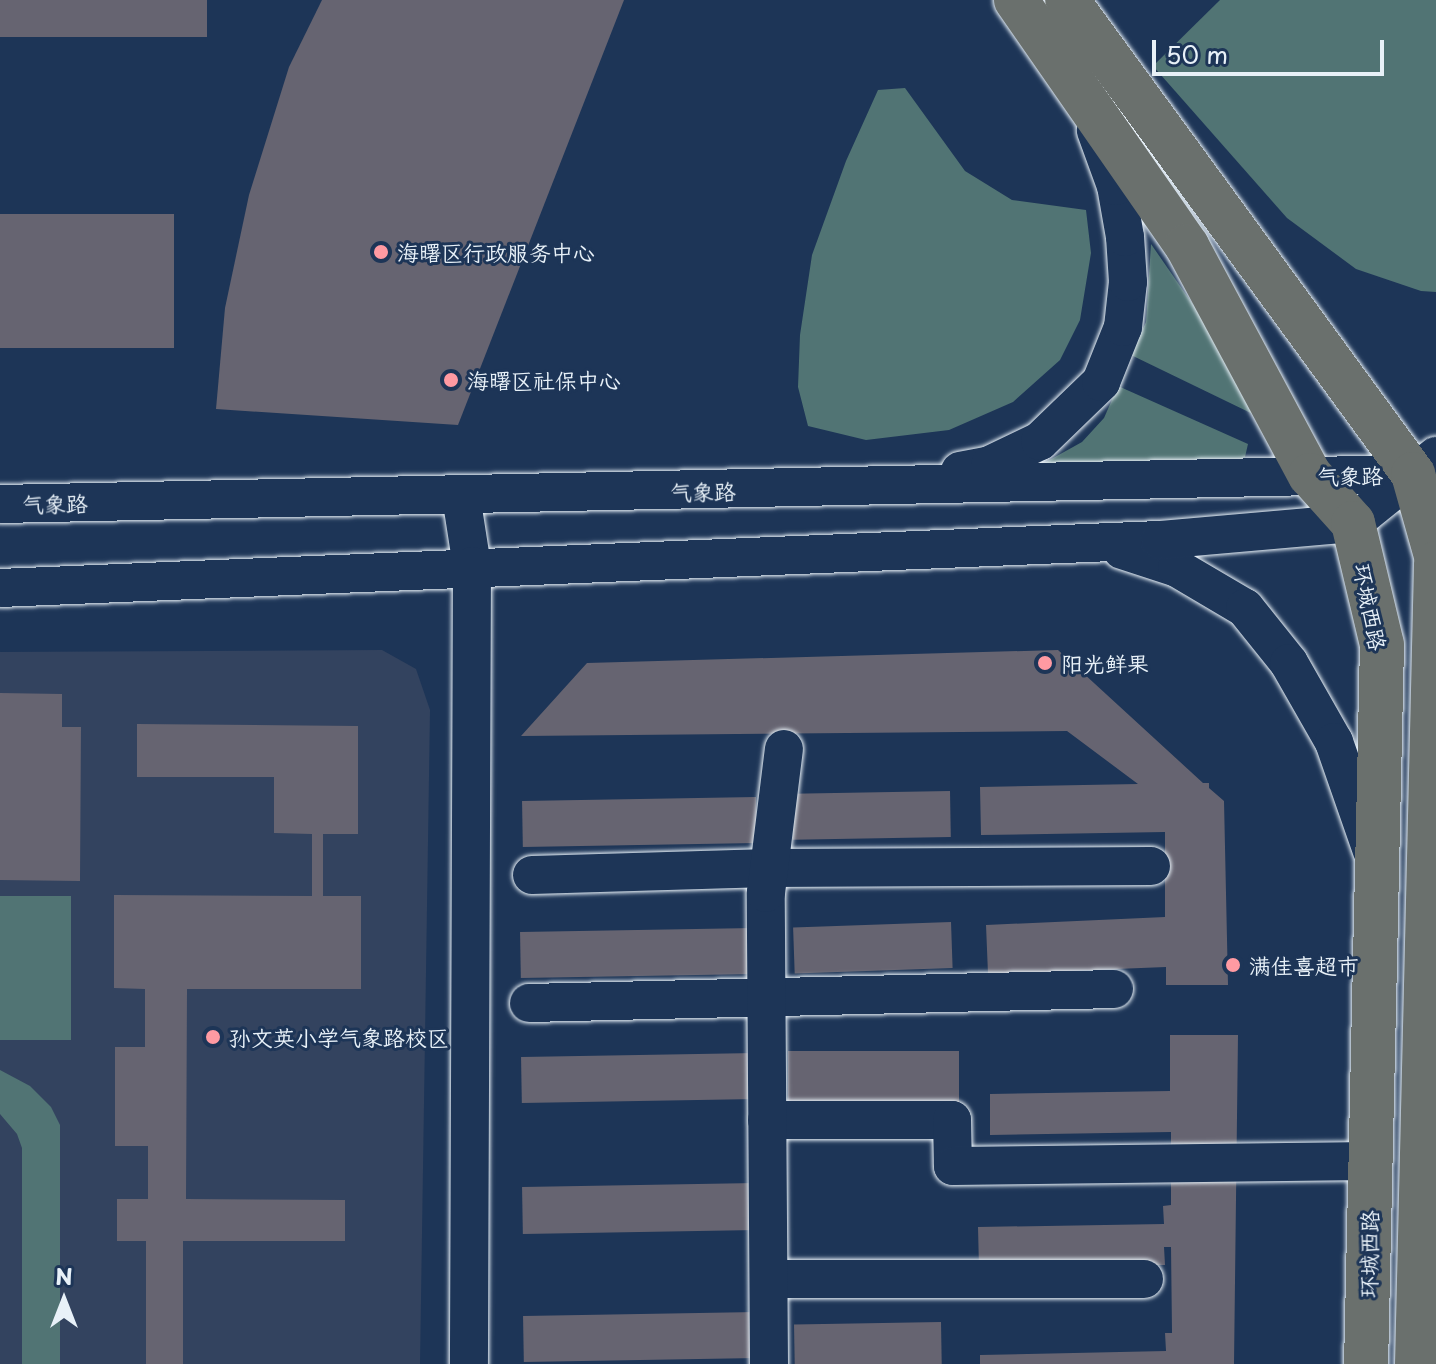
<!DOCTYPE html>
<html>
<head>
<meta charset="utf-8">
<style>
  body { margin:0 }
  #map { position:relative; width:1436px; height:1364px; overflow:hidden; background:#1d3557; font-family:"Playpen Sans","LXGW WenKai TC",sans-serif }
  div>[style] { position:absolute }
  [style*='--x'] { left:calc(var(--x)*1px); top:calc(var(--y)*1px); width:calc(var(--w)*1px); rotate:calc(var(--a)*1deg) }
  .built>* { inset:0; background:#33435f }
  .green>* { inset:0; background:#517474; transform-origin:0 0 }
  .building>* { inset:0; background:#666471; transform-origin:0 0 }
  .roads { filter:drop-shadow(0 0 2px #e8f1f8) drop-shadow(0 0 2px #e8f1f8) }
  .minor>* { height:38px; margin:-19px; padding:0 19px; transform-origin:19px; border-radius:19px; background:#1d3557 }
  .major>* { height:44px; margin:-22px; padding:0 22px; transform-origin:22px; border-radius:22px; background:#6a706d }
  .dots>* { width:22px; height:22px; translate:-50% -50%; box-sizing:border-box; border:4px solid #1d3557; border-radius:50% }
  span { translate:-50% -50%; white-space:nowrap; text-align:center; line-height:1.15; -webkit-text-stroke:6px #1d3557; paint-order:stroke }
  .poi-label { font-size:22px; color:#e8f1f8 }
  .left { translate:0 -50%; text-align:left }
  .street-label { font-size:22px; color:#e8f1f8 }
  .north { position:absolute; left:24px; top:1260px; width:80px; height:80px; -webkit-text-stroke:6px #1d3557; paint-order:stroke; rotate:0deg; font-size:22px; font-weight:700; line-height:32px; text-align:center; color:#e8f1f8 }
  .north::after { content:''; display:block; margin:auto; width:28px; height:36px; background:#e8f1f8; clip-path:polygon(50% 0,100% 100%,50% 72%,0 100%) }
  .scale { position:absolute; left:1152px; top:40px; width:232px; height:36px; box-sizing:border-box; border:4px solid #e8f1f8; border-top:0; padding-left:10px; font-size:24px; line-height:28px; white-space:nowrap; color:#e8f1f8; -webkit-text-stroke:6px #1d3557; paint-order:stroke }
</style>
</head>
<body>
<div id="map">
  <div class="built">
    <i style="clip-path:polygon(382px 650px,416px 669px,430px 710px,420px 1364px,0 1364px,0 652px)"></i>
  </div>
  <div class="green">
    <i style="clip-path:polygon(1220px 0,1436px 0,1436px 292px,1421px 291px,1356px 269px,1287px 218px,1153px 66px)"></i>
    <i style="clip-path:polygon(905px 88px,965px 171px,1012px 200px,1086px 210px,1091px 253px,1080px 320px,1060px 360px,1013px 402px,949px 430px,866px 440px,808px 426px,798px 387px,800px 335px,812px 255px,846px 161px,878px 90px)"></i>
    <i style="clip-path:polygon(1151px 244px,1248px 384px,1259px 417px,1131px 355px,1146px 322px)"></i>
    <i style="clip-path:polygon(1118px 386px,1248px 444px,1245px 457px,1230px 464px,1028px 472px,1082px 442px,1104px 418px)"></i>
    <i style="left:0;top:896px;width:71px;height:144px"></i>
    <i style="clip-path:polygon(0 1070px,30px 1086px,51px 1107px,60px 1125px,60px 1364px,22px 1364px,22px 1148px,17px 1134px,0 1114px)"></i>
  </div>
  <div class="building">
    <i style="left:0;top:0;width:207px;height:37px"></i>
    <i style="clip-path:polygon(322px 0,624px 0,458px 425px,216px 409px,225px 308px,249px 195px,289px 67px)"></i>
    <i style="left:174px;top:214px;width:134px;height:174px;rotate:90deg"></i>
    <i style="clip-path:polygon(1058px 650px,1203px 783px,1209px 783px,1209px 788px,1224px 801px,1228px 985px,1166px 985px,1166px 967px,988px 974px,986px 925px,1165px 917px,1165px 832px,981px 835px,980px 787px,1138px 784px,1067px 731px,521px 736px,587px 663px)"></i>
    <i style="clip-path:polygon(0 693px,62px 694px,62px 727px,81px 727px,80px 881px,0 880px)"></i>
    <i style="clip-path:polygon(137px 724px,358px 726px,358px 834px,323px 834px,323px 896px,361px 896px,361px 989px,187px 989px,186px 1199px,345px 1200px,345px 1241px,183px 1241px,183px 1364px,146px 1364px,146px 1241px,117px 1241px,117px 1199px,148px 1199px,148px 1146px,115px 1146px,115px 1047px,145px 1047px,145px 989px,114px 988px,114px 895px,312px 896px,312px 834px,274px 833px,274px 777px,137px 777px)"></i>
    <i style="left:950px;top:791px;width:46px;height:158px;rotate:89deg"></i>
    <i style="left:756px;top:797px;width:46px;height:234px;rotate:89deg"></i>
    <i style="left:951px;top:922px;width:46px;height:158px;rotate:88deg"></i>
    <i style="left:754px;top:928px;width:46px;height:234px;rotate:89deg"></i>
    <i style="clip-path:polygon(1170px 1035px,1238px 1035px,1234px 1364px,980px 1364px,980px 1355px,1166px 1351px,1165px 1333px,1172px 1333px,1171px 1247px,1164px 1247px,1165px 1265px,979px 1268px,978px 1227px,1164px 1224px,1163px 1206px,1171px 1205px,1171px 1132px,990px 1135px,990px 1094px,1170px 1091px)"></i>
    <i style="left:788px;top:1051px;width:171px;height:62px"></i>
    <i style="left:756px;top:1053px;width:46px;height:235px;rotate:89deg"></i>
    <i style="left:756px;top:1183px;width:47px;height:234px;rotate:89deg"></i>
    <i style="left:757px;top:1312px;width:46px;height:234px;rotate:89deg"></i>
    <i style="left:941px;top:1322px;width:42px;height:147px;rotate:89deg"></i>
  </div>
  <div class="roads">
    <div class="minor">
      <i style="--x:960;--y:471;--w:31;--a:-11"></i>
      <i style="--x:990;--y:465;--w:55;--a:-25.6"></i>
      <i style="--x:1040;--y:441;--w:85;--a:-44"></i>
      <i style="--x:1101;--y:382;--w:59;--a:-68.2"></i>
      <i style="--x:1123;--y:327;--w:45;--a:-83.7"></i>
      <i style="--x:1128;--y:282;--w:45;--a:-93.8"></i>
      <i style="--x:1125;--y:237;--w:52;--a:-100"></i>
      <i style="--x:1116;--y:186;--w:59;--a:-110"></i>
      <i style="--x:461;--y:496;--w:71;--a:81.1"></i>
      <i style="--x:472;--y:566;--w:798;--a:90.22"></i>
      <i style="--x:0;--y:504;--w:1413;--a:-1.22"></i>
      <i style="--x:1122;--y:550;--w:58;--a:18.1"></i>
      <i style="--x:1177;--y:568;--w:79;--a:30.5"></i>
      <i style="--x:1245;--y:608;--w:70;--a:51.3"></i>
      <i style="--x:1289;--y:663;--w:91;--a:60.3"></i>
      <i style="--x:1334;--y:742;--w:115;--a:70.8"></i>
      <i style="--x:0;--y:588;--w:1161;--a:-2.37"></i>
      <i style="--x:1160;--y:540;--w:194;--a:-5"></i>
      <i style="--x:1353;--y:523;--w:107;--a:-38.9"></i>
      <i style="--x:532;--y:875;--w:237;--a:-1.7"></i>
      <i style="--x:769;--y:868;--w:382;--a:-0.3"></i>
      <i style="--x:529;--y:1003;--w:585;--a:-1.37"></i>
      <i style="--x:767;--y:1120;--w:185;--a:0"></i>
      <i style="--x:952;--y:1120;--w:46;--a:88.8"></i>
      <i style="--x:953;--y:1166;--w:418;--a:-0.7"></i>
      <i style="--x:769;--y:1279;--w:375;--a:0"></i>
      <i style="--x:769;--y:1364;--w:471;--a:-90.4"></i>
      <i style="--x:766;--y:893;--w:145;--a:-82.9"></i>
    </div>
    <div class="major">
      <i style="--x:1016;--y:0;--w:300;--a:55.2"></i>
      <i style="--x:1187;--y:246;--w:260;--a:61.8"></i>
      <i style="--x:1310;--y:475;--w:64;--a:48.1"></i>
      <i style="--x:1353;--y:523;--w:125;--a:76.6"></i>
      <i style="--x:1382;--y:645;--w:719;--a:91.27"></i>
      <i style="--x:1067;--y:0;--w:587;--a:53.87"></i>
      <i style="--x:1413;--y:474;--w:85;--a:74.3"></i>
      <i style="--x:1417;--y:1364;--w:801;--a:-88.64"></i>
    </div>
  </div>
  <div class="dots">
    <i style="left:381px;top:252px;background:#ff9aa2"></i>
    <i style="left:451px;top:380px;background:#ff9aa2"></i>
    <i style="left:1045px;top:663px;background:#ff9aa2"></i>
    <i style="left:1233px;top:965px;background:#ff9aa2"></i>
    <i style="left:213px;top:1037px;background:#ff9aa2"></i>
  </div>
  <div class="poi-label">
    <span class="left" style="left:397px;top:252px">海曙区行政服务中心</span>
    <span class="left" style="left:467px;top:380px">海曙区社保中心</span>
    <span class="left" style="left:1061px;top:663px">阳光鲜果</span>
    <span class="left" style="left:1249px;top:965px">满佳喜超市</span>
    <span class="left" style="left:229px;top:1037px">孙文英小学气象路校区</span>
  </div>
  <div class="street-label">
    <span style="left:1350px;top:475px;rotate:-1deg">气象路</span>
    <span style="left:703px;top:491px;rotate:-1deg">气象路</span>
    <span style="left:55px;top:503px;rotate:-1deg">气象路</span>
    <span style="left:1371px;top:607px;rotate:79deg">环城西路</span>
    <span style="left:1368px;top:1254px;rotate:-89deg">环城西路</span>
  </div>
  <div class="north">N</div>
  <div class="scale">50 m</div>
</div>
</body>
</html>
